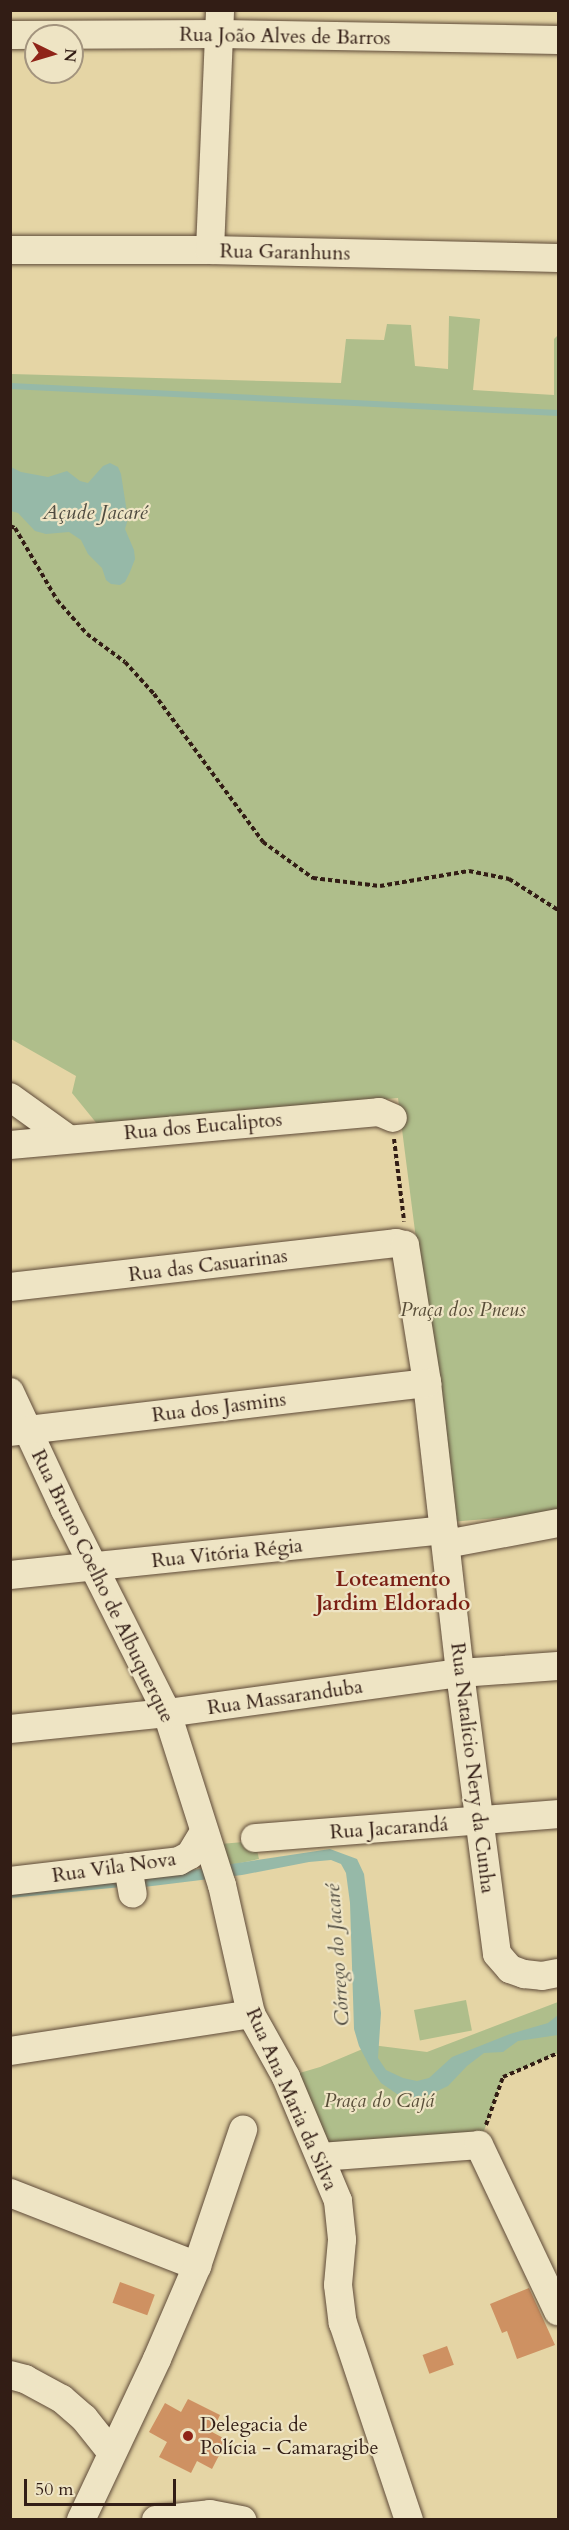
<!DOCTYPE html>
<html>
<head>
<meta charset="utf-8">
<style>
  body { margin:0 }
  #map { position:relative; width:569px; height:2530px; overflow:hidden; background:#e5d5a5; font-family:Cardo,serif }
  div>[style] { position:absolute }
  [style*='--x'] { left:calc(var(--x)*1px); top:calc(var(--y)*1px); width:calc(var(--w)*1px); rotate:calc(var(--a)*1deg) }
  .green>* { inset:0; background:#afbe8b; transform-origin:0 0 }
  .water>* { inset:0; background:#96b9a8 }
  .stream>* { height:6px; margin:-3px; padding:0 3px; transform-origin:3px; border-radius:3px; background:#96b9a8 }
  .building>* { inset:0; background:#ce9162; transform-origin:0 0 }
  .path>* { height:4px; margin-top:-2px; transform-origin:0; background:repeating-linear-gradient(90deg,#321d15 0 4.5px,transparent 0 7.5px) }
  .roads { filter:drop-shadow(0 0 2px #5f4b39) drop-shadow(0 0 2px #5f4b39) }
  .minor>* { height:28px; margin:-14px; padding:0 14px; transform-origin:14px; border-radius:14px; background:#eee4c4 }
  .dots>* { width:16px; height:16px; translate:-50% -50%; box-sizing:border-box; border:3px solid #eee4c4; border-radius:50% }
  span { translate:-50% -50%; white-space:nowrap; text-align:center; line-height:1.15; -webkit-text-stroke:4.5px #eee4c4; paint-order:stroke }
  .street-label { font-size:20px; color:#321d15 }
  .park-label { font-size:20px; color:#584d38; font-style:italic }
  .poi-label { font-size:20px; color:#321d15 }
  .left { translate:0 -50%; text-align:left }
  .water-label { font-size:21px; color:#504c41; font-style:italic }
  .neighbourhood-label { font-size:21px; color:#7a1f14; font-weight:700 }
  .frame { position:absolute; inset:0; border:12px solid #321d15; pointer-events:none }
  .north { position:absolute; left:24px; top:24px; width:60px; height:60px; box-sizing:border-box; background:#eee4c4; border:2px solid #a3947e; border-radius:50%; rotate:95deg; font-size:16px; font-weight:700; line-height:24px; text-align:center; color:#321d15 }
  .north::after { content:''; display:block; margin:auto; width:21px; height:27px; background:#8f2418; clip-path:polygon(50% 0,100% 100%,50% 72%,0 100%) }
  .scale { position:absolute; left:24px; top:2479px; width:152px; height:27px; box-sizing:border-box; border:3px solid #321d15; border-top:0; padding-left:8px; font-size:18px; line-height:21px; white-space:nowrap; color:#321d15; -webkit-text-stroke:4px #eee4c4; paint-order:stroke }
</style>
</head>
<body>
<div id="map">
  <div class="green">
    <i style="clip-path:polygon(449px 316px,480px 319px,473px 390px,554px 395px,554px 339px,558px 335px,558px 1513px,438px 1523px,416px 1239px,398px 1098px,98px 1125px,72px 1093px,76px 1076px,11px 1039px,11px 374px,341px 383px,346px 339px,384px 340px,387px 324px,411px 325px,415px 366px,448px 369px)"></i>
    <i style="clip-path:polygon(255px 1841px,259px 1859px,216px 1868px,209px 1845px)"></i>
    <i style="left:466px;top:2000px;width:31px;height:53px;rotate:79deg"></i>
    <i style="clip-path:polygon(558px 2002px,558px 2053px,503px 2077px,479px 2145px,321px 2157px,286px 2077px,320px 2067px,372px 2045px,427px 2052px)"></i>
  </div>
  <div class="water">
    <i style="clip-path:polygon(110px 463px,118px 467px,121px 474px,128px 519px,125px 529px,134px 550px,135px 559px,130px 572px,125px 582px,120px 585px,111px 584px,106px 580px,102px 568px,88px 554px,81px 540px,69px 532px,46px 534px,35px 531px,18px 513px,11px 511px,11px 467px,21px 472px,48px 477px,67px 471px,80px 481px,88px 483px,103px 466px)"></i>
    <i style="clip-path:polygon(330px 1849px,357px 1859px,364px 1874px,381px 2013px,378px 2058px,386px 2070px,403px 2078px,417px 2081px,429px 2078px,452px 2057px,510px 2034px,548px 2023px,558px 2015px,558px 2035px,518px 2041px,503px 2052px,484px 2053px,467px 2066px,448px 2086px,429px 2095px,413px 2098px,397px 2094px,381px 2083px,371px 2069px,359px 2046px,354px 2029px,350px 1903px,346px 1873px,341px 1864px,331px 1860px,309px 1862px,242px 1875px,144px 1887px,140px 1878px)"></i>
  </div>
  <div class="stream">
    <i style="--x:10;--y:386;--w:549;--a:2.82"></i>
    <i style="--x:10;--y:1895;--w:114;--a:-5.6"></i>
  </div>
  <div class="building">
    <i style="left:120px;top:2282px;width:37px;height:22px;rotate:20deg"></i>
    <i style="clip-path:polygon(529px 2288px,555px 2345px,517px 2359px,507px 2331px,502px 2333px,490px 2304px)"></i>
    <i style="left:447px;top:2346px;width:20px;height:26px;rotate:70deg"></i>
    <i style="clip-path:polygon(188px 2399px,220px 2415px,212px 2432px,227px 2440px,212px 2469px,197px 2461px,191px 2473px,159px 2457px,167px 2442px,149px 2432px,165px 2403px,181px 2412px)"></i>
  </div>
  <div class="path">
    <i style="--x:10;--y:526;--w:5;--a:22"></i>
    <i style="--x:15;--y:528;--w:83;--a:59.7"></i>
    <i style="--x:57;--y:600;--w:45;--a:48.6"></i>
    <i style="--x:87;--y:634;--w:47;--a:36.4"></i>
    <i style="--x:125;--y:662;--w:43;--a:47.8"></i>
    <i style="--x:154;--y:694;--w:184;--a:53.6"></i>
    <i style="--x:263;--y:842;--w:62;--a:35.8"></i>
    <i style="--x:313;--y:878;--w:67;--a:6.8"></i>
    <i style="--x:380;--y:886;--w:90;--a:-9.6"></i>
    <i style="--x:469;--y:871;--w:41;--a:11.3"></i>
    <i style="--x:509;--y:879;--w:58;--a:32.3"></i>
    <i style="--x:394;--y:1139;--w:83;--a:83"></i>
    <i style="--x:486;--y:2125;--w:51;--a:-70.5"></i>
    <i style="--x:503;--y:2077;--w:60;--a:-23.6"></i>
  </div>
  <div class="roads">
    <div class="minor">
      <i style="--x:10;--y:35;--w:211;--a:-0.3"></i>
      <i style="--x:221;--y:34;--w:337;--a:1"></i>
      <i style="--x:10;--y:250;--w:200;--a:0"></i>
      <i style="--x:210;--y:250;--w:348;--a:1.3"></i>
      <i style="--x:210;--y:250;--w:240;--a:-87.6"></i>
      <i style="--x:10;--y:1097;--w:70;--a:35.7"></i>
      <i style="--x:10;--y:1145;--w:370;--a:-5.1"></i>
      <i style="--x:379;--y:1112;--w:15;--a:23"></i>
      <i style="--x:10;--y:1287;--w:388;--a:-6.5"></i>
      <i style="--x:396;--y:1243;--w:9;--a:13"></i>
      <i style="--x:405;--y:1245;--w:140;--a:80.9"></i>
      <i style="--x:427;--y:1383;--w:292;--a:83.5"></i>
      <i style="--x:460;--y:1673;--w:283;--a:82.5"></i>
      <i style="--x:497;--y:1954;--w:20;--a:49"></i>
      <i style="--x:510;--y:1969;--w:15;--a:20"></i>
      <i style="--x:524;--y:1974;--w:18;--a:6"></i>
      <i style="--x:542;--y:1976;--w:16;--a:-11"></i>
      <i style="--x:10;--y:1392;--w:130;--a:65"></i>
      <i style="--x:65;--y:1510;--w:227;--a:63.3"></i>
      <i style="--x:167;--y:1713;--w:181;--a:72.3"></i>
      <i style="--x:222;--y:1885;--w:132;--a:77.3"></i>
      <i style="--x:251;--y:2014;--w:72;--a:60.9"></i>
      <i style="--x:286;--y:2077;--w:134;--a:67.2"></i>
      <i style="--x:338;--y:2201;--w:39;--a:84"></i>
      <i style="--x:342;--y:2240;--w:45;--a:95.1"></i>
      <i style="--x:338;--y:2285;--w:38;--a:83"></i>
      <i style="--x:343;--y:2323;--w:208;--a:71.5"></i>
      <i style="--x:10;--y:1432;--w:420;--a:-6.7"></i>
      <i style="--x:446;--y:1544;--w:114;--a:-10.6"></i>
      <i style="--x:10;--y:1575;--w:436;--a:-5.9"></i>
      <i style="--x:10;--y:1729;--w:158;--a:-5.8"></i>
      <i style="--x:167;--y:1713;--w:296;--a:-7.8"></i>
      <i style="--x:460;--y:1673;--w:98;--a:-4.1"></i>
      <i style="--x:255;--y:1838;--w:304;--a:-4.5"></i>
      <i style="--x:128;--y:1867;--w:27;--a:80"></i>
      <i style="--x:10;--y:1881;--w:170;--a:-6.7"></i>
      <i style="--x:179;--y:1861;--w:13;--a:-29"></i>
      <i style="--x:190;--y:1855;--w:27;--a:-59"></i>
      <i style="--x:10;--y:2051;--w:244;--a:-8.7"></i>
      <i style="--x:321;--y:2157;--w:158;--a:-4.3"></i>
      <i style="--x:479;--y:2145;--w:184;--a:64.6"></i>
      <i style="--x:10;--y:2193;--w:201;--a:21.3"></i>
      <i style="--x:10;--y:2375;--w:16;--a:15"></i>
      <i style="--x:25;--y:2379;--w:42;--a:28.4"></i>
      <i style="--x:62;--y:2399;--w:29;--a:41"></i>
      <i style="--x:84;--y:2418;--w:43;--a:51.5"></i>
      <i style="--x:81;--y:2520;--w:178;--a:-64.7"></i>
      <i style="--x:157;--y:2359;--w:101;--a:-66.7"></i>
      <i style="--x:197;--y:2266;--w:144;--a:-71.3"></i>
      <i style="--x:156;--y:2520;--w:54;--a:-6.3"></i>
      <i style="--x:210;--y:2514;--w:33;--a:11"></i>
    </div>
  </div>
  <div class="dots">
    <i style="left:188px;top:2436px;background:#8f2418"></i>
  </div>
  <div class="street-label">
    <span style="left:285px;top:36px;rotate:1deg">Rua João Alves de Barros</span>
    <span style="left:285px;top:252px;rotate:1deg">Rua Garanhuns</span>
    <span style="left:203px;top:1126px;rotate:-5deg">Rua dos Eucaliptos</span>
    <span style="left:208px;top:1265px;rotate:-7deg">Rua das Casuarinas</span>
    <span style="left:219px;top:1407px;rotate:-7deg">Rua dos Jasmins</span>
    <span style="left:227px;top:1553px;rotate:-6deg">Rua Vitória Régia</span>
    <span style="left:103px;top:1586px;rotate:64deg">Rua Bruno Coelho de Albuquerque</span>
    <span style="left:285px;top:1697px;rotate:-8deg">Rua Massaranduba</span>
    <span style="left:473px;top:1768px;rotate:83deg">Rua Natalício Nery da Cunha</span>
    <span style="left:389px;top:1828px;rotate:-4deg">Rua Jacarandá</span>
    <span style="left:114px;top:1867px;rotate:-8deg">Rua Vila Nova</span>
    <span style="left:292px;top:2099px;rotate:66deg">Rua Ana Maria da Silva</span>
  </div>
  <div class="park-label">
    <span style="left:463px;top:1309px">Praça dos Pneus</span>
    <span style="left:379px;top:2100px">Praça do Cajá</span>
  </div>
  <div class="poi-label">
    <span class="left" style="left:200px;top:2436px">Delegacia de<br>Polícia - Camaragibe</span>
  </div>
  <div class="water-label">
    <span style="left:95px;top:513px">Açude Jacaré</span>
    <span style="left:338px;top:1955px;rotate:-94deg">Córrego do Jacaré</span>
  </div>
  <div class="neighbourhood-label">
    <span style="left:393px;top:1592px">Loteamento<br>Jardim Eldorado</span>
  </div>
  <div class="frame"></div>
  <div class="north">N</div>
  <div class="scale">50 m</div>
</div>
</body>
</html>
